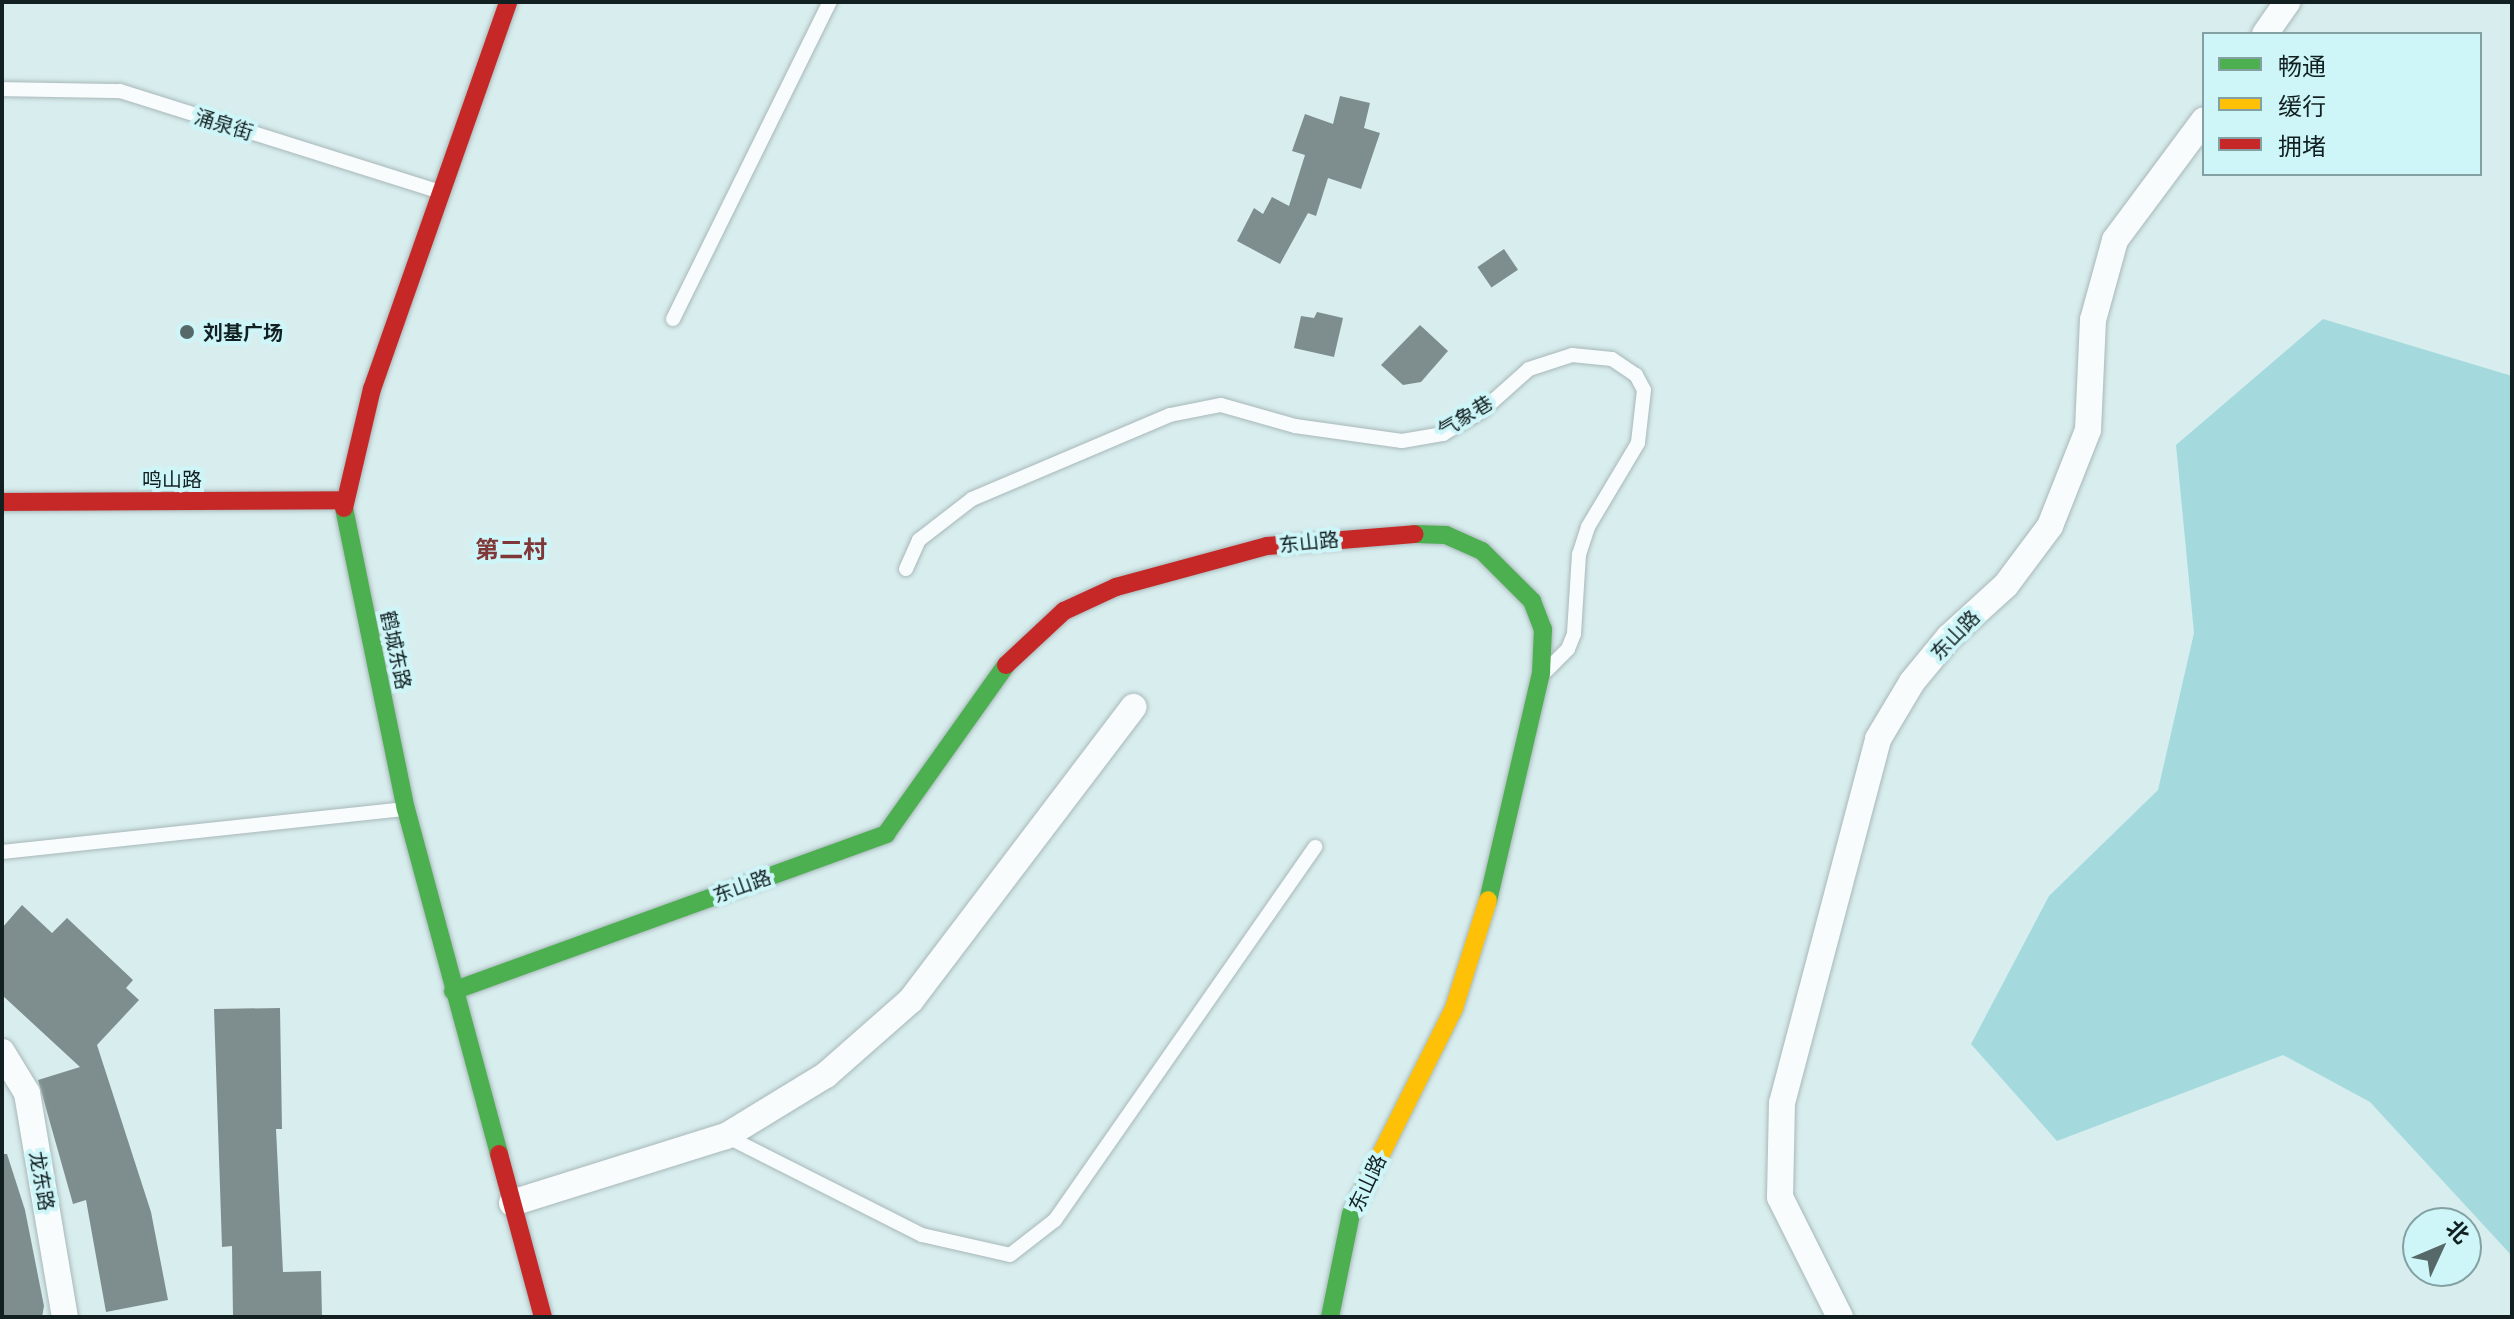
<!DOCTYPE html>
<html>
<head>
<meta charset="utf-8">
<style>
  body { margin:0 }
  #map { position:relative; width:2514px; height:1319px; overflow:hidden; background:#d8edee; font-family:Ubuntu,"Noto Sans SC",sans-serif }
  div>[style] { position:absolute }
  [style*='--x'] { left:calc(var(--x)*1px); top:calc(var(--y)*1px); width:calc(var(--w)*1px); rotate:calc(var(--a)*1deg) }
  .green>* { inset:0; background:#a4dade }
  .building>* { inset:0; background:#7e8e8f; transform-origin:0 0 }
  .roads { filter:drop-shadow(0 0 2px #a8b8b9) drop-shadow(0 0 2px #a8b8b9) }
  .lane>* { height:14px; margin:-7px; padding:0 7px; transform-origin:7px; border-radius:7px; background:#f9fcfc }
  .street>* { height:26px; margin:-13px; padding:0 13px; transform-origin:13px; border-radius:13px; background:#f9fcfc }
  .fast>* { height:18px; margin:-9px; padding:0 9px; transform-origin:9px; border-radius:9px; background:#4caf50 }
  .slow>* { height:18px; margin:-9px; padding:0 9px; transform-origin:9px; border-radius:9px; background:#ffc107 }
  .jam>* { height:18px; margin:-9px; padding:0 9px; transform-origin:9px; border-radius:9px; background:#c62828 }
  .dots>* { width:22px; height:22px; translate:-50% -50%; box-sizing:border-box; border:4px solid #cef5f8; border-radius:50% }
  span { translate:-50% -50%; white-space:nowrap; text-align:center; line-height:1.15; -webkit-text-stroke:8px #cef5f8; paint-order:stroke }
  .street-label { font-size:20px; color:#122021 }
  .poi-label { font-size:20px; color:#122021; font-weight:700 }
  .left { translate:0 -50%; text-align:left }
  .quarter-label { font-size:24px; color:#7f3738; font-weight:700 }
  .frame { position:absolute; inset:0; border:4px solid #122021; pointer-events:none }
  .legend { position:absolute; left:2202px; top:32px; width:280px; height:144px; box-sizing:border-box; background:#cef5f8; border:2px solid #83a0a2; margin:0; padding:10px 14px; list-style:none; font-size:24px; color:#122021 }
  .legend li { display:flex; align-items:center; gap:16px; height:40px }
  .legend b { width:40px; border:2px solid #83a0a2 }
  .north { position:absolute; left:2402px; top:1207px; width:80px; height:80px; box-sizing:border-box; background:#cef5f8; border:2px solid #83a0a2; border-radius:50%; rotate:46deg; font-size:22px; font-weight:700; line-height:32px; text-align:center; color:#122021 }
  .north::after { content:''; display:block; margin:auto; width:28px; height:36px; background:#576869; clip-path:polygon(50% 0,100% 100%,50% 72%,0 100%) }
</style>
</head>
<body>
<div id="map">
  <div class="green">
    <i style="clip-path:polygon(2323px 319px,2512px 376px,2512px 1256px,2370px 1102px,2283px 1055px,2057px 1141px,1971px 1044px,2049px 896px,2158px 790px,2194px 633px,2176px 445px)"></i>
  </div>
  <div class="building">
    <i style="clip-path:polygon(1340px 96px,1370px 103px,1364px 128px,1380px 133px,1361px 189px,1328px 178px,1316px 216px,1308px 213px,1280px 264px,1237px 241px,1254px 208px,1263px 214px,1272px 197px,1289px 206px,1305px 155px,1292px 151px,1305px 114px,1333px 124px)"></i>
    <i style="left:1504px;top:249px;width:25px;height:32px;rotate:56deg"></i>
    <i style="clip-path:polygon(1317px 312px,1343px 318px,1334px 357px,1294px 348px,1301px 316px,1314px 318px)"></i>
    <i style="clip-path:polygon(1420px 325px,1448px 351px,1421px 382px,1403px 385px,1381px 365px)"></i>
    <i style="clip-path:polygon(22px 905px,52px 933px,67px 918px,133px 980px,126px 988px,139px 1000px,97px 1045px,151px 1212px,168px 1300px,106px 1312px,86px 1200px,73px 1204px,38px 1080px,80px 1067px,2px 995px,2px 928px)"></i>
    <i style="clip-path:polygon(280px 1008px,282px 1129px,276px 1129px,283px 1272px,321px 1271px,322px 1317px,233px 1317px,232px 1246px,222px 1247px,214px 1009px)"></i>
    <i style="clip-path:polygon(2px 1154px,7px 1154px,25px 1210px,44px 1306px,42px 1317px,2px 1317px)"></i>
  </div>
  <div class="roads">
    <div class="lane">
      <i style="--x:2;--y:89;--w:118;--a:1"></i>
      <i style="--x:120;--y:91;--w:337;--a:17.5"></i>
      <i style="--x:673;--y:319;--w:354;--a:-63.7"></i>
      <i style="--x:906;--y:569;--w:32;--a:-66"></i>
      <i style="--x:919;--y:540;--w:67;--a:-37.7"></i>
      <i style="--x:972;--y:499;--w:215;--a:-23"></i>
      <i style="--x:1170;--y:415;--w:52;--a:-11.1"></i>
      <i style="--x:1221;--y:405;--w:77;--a:15.8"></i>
      <i style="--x:1295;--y:426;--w:108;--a:8"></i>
      <i style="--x:1402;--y:441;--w:42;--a:-9.7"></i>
      <i style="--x:1443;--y:434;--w:45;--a:-30.5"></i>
      <i style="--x:1482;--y:411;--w:63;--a:-41.8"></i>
      <i style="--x:1529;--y:369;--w:45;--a:-18"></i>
      <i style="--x:1572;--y:355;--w:40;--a:5.7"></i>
      <i style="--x:1612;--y:359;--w:29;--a:34"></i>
      <i style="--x:1636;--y:375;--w:17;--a:62"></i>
      <i style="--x:1644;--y:390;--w:53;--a:96.5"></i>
      <i style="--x:1638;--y:443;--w:98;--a:120.8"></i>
      <i style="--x:1588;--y:527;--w:28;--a:108"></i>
      <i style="--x:1579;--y:554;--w:80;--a:93.6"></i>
      <i style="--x:1574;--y:634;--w:16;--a:112"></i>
      <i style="--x:1568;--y:649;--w:30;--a:135"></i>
      <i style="--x:2;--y:852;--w:406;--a:-6.1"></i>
      <i style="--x:726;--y:1136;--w:220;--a:26.8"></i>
      <i style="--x:922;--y:1235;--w:90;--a:12.8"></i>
      <i style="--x:1010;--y:1255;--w:57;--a:-37.9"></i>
      <i style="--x:1055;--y:1220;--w:455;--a:-55.1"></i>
    </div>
    <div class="street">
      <i style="--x:2265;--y:34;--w:39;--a:-55"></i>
      <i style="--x:2;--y:1052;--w:48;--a:58.6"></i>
      <i style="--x:27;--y:1093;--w:227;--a:80.4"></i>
      <i style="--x:512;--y:1203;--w:224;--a:-17.4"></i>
      <i style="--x:726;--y:1136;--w:117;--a:-31.4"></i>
      <i style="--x:826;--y:1075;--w:113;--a:-41.4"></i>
      <i style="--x:911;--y:1000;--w:368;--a:-52.8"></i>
      <i style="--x:1840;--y:1317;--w:134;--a:-116.6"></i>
      <i style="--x:1780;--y:1197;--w:94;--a:-88.8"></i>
      <i style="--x:1782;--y:1103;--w:376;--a:-75.2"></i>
      <i style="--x:1878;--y:739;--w:66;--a:-59.2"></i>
      <i style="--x:1912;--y:682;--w:58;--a:-50.6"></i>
      <i style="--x:1949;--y:637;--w:77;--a:-42.4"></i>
      <i style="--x:2006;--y:585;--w:74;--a:-53.3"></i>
      <i style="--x:2050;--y:526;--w:103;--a:-68.4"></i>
      <i style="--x:2088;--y:430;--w:110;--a:-87.4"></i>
      <i style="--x:2093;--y:320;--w:83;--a:-74.6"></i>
      <i style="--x:2115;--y:240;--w:149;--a:-53.4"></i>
    </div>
    <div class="fast">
      <i style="--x:344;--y:508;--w:307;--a:78.4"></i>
      <i style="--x:406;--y:809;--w:357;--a:74.9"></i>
      <i style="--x:1415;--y:534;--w:31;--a:2"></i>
      <i style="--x:1446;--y:535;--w:39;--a:24"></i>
      <i style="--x:1482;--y:551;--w:71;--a:45"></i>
      <i style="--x:1532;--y:601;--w:30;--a:69"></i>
      <i style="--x:1543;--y:629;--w:44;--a:92.6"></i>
      <i style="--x:1541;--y:673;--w:233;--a:103.1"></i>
      <i style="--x:453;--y:991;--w:461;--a:-19.9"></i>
      <i style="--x:886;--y:834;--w:207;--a:-54.6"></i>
      <i style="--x:1330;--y:1317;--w:105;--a:-78.5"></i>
      <i style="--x:1351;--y:1214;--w:29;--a:-63"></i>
    </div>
    <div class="slow">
      <i style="--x:1364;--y:1188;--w:201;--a:-63.4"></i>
      <i style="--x:1454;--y:1008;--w:113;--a:-72.5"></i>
    </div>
    <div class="jam">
      <i style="--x:2;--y:502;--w:340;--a:-0.3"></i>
      <i style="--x:344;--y:508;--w:122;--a:-76.8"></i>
      <i style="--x:372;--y:389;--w:410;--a:-70.6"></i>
      <i style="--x:1006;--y:665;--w:79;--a:-43"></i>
      <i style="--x:1064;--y:611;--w:57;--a:-24.8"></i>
      <i style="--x:1116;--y:587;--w:156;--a:-15.2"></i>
      <i style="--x:1267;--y:546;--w:148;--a:-4.6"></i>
      <i style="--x:499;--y:1154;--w:169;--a:74.9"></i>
    </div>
  </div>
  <div class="dots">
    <i style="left:187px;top:332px;background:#576869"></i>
  </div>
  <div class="street-label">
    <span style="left:224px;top:124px;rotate:17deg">涌泉街</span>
    <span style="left:1465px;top:416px;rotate:-31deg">气象巷</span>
    <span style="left:172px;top:479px">鸣山路</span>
    <span style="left:1309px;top:542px;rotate:-6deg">东山路</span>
    <span style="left:1955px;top:635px;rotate:-46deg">东山路</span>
    <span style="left:396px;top:650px;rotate:78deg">鹤城东路</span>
    <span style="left:742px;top:886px;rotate:-20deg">东山路</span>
    <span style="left:42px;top:1181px;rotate:80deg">龙东路</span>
    <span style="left:1367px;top:1183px;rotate:-65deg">东山路</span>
  </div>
  <div class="poi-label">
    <span class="left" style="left:203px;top:332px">刘基广场</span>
  </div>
  <div class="quarter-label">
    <span style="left:511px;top:550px">第二村</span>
  </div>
  <div class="frame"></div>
  <ul class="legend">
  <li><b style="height:10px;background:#4caf50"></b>畅通</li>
  <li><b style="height:10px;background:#ffc107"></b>缓行</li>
  <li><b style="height:10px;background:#c62828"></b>拥堵</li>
  </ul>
  <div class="north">北</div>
</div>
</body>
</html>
